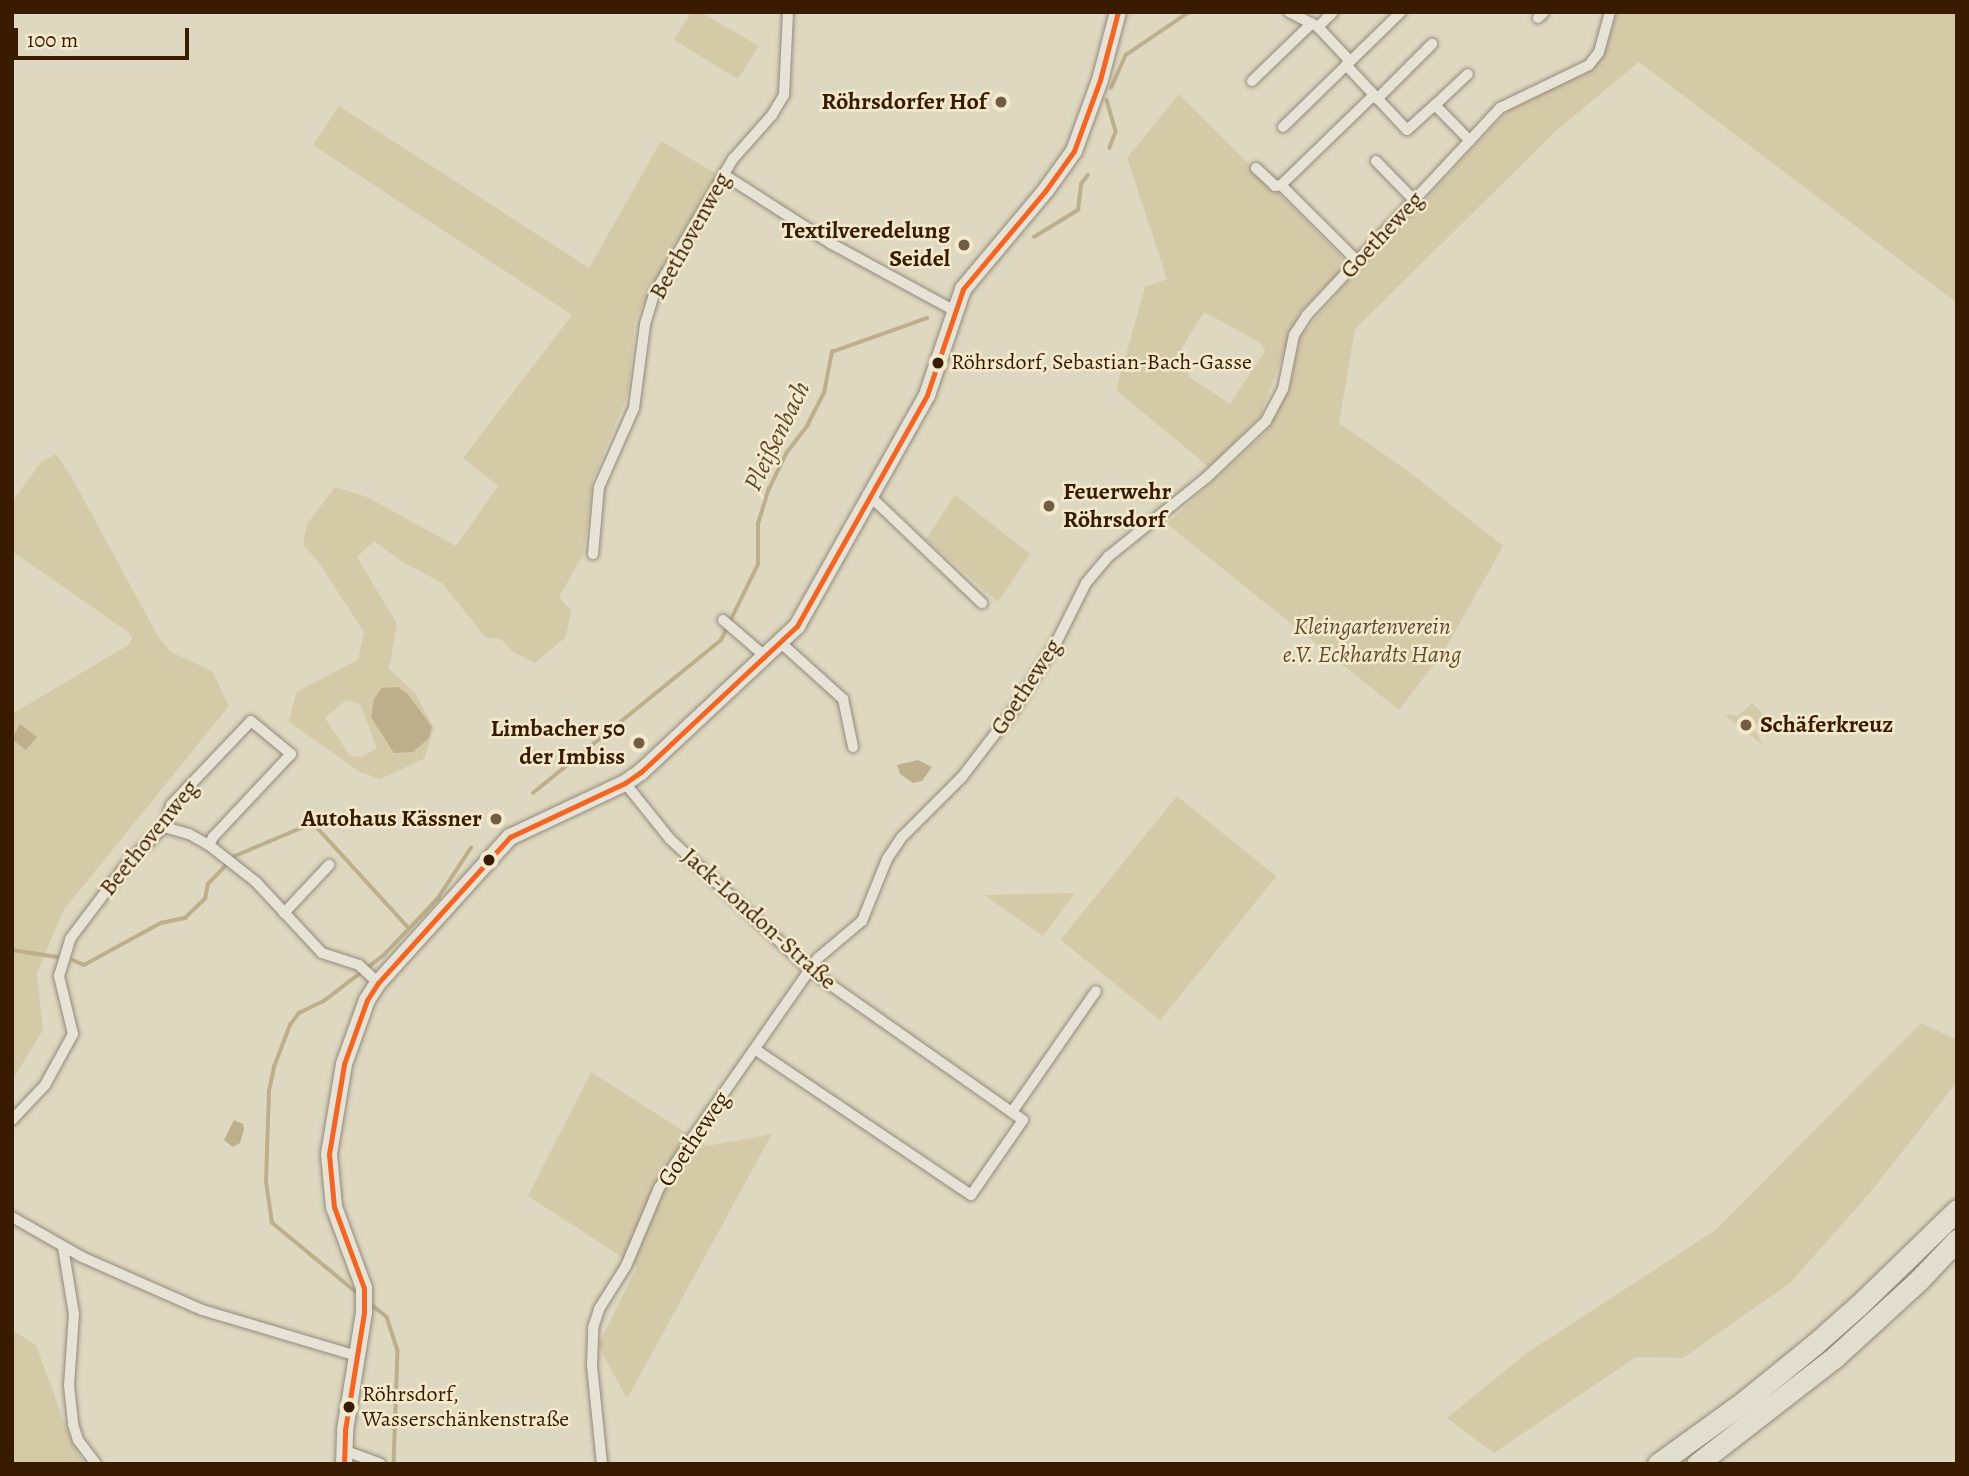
<!DOCTYPE html>
<html>
<head>
<meta charset="utf-8">
<style>
  body { margin:0 }
  #map { position:relative; width:1969px; height:1476px; overflow:hidden; background:#dfd8c0; font-family:Alegreya,serif }
  div>[style] { position:absolute }
  [style*='--x'] { left:calc(var(--x)*1px); top:calc(var(--y)*1px); width:calc(var(--w)*1px); rotate:calc(var(--a)*1deg) }
  .green>* { inset:0; background:#d5caa8; transform-origin:0 0 }
  .water>* { inset:0; background:#bdae8c }
  .stream>* { height:3.5px; margin:-1.75px; padding:0 1.75px; transform-origin:1.75px; border-radius:1.75px; background:#bdae8c }
  .roads { filter:drop-shadow(0 0 2px #928a7a) drop-shadow(0 0 2px #928a7a) }
  .street>* { height:10px; margin:-5px; padding:0 5px; transform-origin:5px; border-radius:5px; background:#e6e2d6 }
  .secondary>* { height:16px; margin:-8px; padding:0 8px; transform-origin:8px; border-radius:8px; background:#e6e2d6 }
  .highway>* { height:21px; margin:-10.5px; padding:0 10.5px; transform-origin:10.5px; border-radius:10.5px; background:#e1ddcf }
  .bus-1>* { height:5px; margin:-2.5px; padding:0 2.5px; transform-origin:2.5px; border-radius:2.5px; background:#f26522 }
  .dots>* { width:19px; height:19px; translate:-50% -50%; box-sizing:border-box; border:4px solid #f3eace; border-radius:50% }
  span { translate:-50% -50%; white-space:nowrap; text-align:center; line-height:1.15; -webkit-text-stroke:5px #f3eace; paint-order:stroke }
  .bus-label { font-size:22px; color:#381b01 }
  .left { translate:0 -50%; text-align:left }
  .poi-label { font-size:24px; color:#381b01; font-weight:700 }
  .right { translate:-100% -50%; text-align:right }
  .street-label { font-size:24px; color:#381b01 }
  .park-label { font-size:24px; color:#654c2d; font-style:italic }
  .water-label { font-size:26px; color:#62482a; font-style:italic }
  .frame { position:absolute; inset:0; border:14px solid #381b01; pointer-events:none }
  .scale { position:absolute; left:14px; top:28px; width:175px; height:32px; box-sizing:border-box; border:4px solid #381b01; border-top:0; padding-left:9px; font-size:21px; line-height:24px; white-space:nowrap; color:#381b01; -webkit-text-stroke:5px #f3eace; paint-order:stroke }
</style>
</head>
<body>
<div id="map">
  <div class="green">
    <i style="clip-path:polygon(691px 12px,700px 12px,759px 46px,738px 79px,674px 40px)"></i>
    <i style="clip-path:polygon(1617px 12px,1957px 12px,1957px 303px,1639px 62px,1557px 130px,1355px 329px,1339px 423px,1408px 471px,1503px 546px,1445px 650px,1399px 710px,1167px 524px,1265px 433px,1290px 385px,1301px 336px,1347px 282px,1514px 105px,1586px 73px,1605px 51px)"></i>
    <i style="clip-path:polygon(evenodd,1179px 94px,1348px 263px,1298px 315px,1260px 416px,1210px 468px,1116px 390px,1145px 287px,1167px 279px,1127px 158px,1179px 94px,1204px 312px,1261px 343px,1265px 351px,1230px 404px,1189px 377px,1188px 372px,1173px 362px,1204px 312px)"></i>
    <i style="clip-path:polygon(evenodd,339px 106px,589px 268px,661px 141px,720px 176px,676px 241px,635px 321px,628px 394px,593px 479px,583px 555px,559px 597px,571px 611px,566px 637px,535px 663px,513px 652px,501px 639px,486px 638px,442px 583px,401px 561px,374px 541px,357px 557px,397px 624px,389px 669px,415px 693px,434px 728px,424px 759px,380px 779px,360px 772px,289px 722px,296px 692px,358px 660px,364px 632px,317px 560px,303px 545px,307px 524px,335px 487px,367px 497px,456px 546px,498px 486px,463px 458px,572px 315px,313px 145px,339px 106px,382px 688px,408px 694px,432px 727px,382px 688px,339px 106px,346px 700px,360px 704px,377px 748px,362px 757px,350px 756px,325px 718px,346px 700px)"></i>
    <i style="clip-path:polygon(56px 454px,71px 476px,159px 638px,171px 652px,212px 671px,229px 706px,63px 911px,37px 973px,43px 1030px,12px 1081px,12px 714px,130px 644px,132px 638px,128px 632px,12px 551px,12px 502px,41px 462px)"></i>
    <i style="clip-path:polygon(955px 495px,1030px 554px,998px 602px,926px 539px)"></i>
    <i style="clip-path:polygon(1753px 703px,1764px 716px,1753px 727px,1763px 745px,1723px 714px,1737px 716px)"></i>
    <i style="left:1177px;top:796px;width:128px;height:185px;rotate:39deg"></i>
    <i style="clip-path:polygon(1075px 893px,1043px 936px,984px 895px)"></i>
    <i style="clip-path:polygon(1921px 1023px,1957px 1040px,1957px 1082px,1869px 1194px,1790px 1283px,1683px 1358px,1636px 1357px,1494px 1453px,1447px 1418px,1524px 1355px,1714px 1231px)"></i>
    <i style="clip-path:polygon(591px 1072px,707px 1146px,772px 1134px,627px 1399px,598px 1345px,637px 1267px,528px 1196px)"></i>
    <i style="clip-path:polygon(12px 1330px,36px 1345px,70px 1438px,85px 1464px,12px 1464px)"></i>
  </div>
  <div class="water">
    <i style="clip-path:polygon(398px 687px,408px 694px,432px 727px,429px 738px,413px 752px,394px 753px,371px 717px,374px 699px,382px 688px)"></i>
    <i style="clip-path:polygon(20px 724px,37px 737px,26px 750px,12px 739px)"></i>
    <i style="clip-path:polygon(918px 760px,932px 767px,922px 781px,913px 783px,900px 774px,897px 765px)"></i>
    <i style="clip-path:polygon(234px 1120px,243px 1124px,244px 1129px,240px 1143px,233px 1147px,224px 1140px)"></i>
  </div>
  <div class="stream">
    <i style="--x:1012;--y:12;--w:5;--a:0"></i>
    <i style="--x:1111;--y:88;--w:36;--a:-66"></i>
    <i style="--x:1126;--y:55;--w:76;--a:-34.3"></i>
    <i style="--x:1107;--y:100;--w:33;--a:74"></i>
    <i style="--x:1116;--y:132;--w:17;--a:111"></i>
    <i style="--x:1034;--y:237;--w:52;--a:-31.5"></i>
    <i style="--x:1078;--y:210;--w:26;--a:-83"></i>
    <i style="--x:1081;--y:184;--w:11;--a:-52"></i>
    <i style="--x:533;--y:793;--w:242;--a:-39.1"></i>
    <i style="--x:721;--y:640;--w:85;--a:-64"></i>
    <i style="--x:758;--y:564;--w:40;--a:-90"></i>
    <i style="--x:758;--y:524;--w:37;--a:-73"></i>
    <i style="--x:769;--y:489;--w:41;--a:-64.1"></i>
    <i style="--x:787;--y:452;--w:33;--a:-52"></i>
    <i style="--x:807;--y:426;--w:37;--a:-63"></i>
    <i style="--x:824;--y:393;--w:42;--a:-79"></i>
    <i style="--x:832;--y:352;--w:101;--a:-19.7"></i>
    <i style="--x:12;--y:950;--w:47;--a:8.7"></i>
    <i style="--x:73;--y:960;--w:12;--a:24"></i>
    <i style="--x:84;--y:965;--w:88;--a:-28.6"></i>
    <i style="--x:161;--y:923;--w:25;--a:-12"></i>
    <i style="--x:185;--y:918;--w:28;--a:-44"></i>
    <i style="--x:205;--y:899;--w:15;--a:-79"></i>
    <i style="--x:208;--y:884;--w:39;--a:-46"></i>
    <i style="--x:235;--y:856;--w:85;--a:-22.9"></i>
    <i style="--x:313;--y:823;--w:142;--a:47.6"></i>
    <i style="--x:359;--y:1295;--w:113;--a:-140.4"></i>
    <i style="--x:272;--y:1223;--w:41;--a:-98.3"></i>
    <i style="--x:266;--y:1182;--w:91;--a:-88.1"></i>
    <i style="--x:269;--y:1091;--w:25;--a:-78"></i>
    <i style="--x:274;--y:1067;--w:45;--a:-69.1"></i>
    <i style="--x:290;--y:1025;--w:15;--a:-53"></i>
    <i style="--x:299;--y:1013;--w:28;--a:-26"></i>
    <i style="--x:324;--y:1001;--w:76;--a:-37.5"></i>
    <i style="--x:384;--y:955;--w:79;--a:-46.5"></i>
    <i style="--x:438;--y:898;--w:60;--a:-56.6"></i>
    <i style="--x:368;--y:1302;--w:24;--a:38"></i>
    <i style="--x:387;--y:1317;--w:35;--a:72"></i>
    <i style="--x:398;--y:1350;--w:114;--a:92"></i>
  </div>
  <div class="roads">
    <div class="street">
      <i style="--x:1289;--y:12;--w:33;--a:27"></i>
      <i style="--x:1318;--y:27;--w:47;--a:46.7"></i>
      <i style="--x:1538;--y:18;--w:8;--a:-45"></i>
      <i style="--x:1318;--y:27;--w:21;--a:-45"></i>
      <i style="--x:1346;--y:65;--w:89;--a:46.8"></i>
      <i style="--x:1407;--y:130;--w:38;--a:-42"></i>
      <i style="--x:1435;--y:105;--w:50;--a:45.8"></i>
      <i style="--x:1252;--y:81;--w:83;--a:-44"></i>
      <i style="--x:1377;--y:99;--w:78;--a:-45"></i>
      <i style="--x:1435;--y:105;--w:45;--a:-43.2"></i>
      <i style="--x:1283;--y:127;--w:165;--a:-44.3"></i>
      <i style="--x:1376;--y:161;--w:54;--a:45.7"></i>
      <i style="--x:1256;--y:168;--w:26;--a:43"></i>
      <i style="--x:1275;--y:186;--w:6;--a:-9"></i>
      <i style="--x:1281;--y:185;--w:109;--a:45"></i>
      <i style="--x:723;--y:174;--w:130;--a:32.7"></i>
      <i style="--x:832;--y:244;--w:138;--a:28.6"></i>
      <i style="--x:1281;--y:185;--w:129;--a:-44.1"></i>
      <i style="--x:870;--y:496;--w:155;--a:43.7"></i>
      <i style="--x:593;--y:554;--w:67;--a:-84.9"></i>
      <i style="--x:599;--y:487;--w:86;--a:-66.1"></i>
      <i style="--x:634;--y:408;--w:85;--a:-82.5"></i>
      <i style="--x:645;--y:324;--w:31;--a:-73"></i>
      <i style="--x:654;--y:294;--w:156;--a:-59.7"></i>
      <i style="--x:733;--y:159;--w:59;--a:-48.4"></i>
      <i style="--x:772;--y:115;--w:23;--a:-59"></i>
      <i style="--x:784;--y:95;--w:83;--a:-87.2"></i>
      <i style="--x:723;--y:620;--w:57;--a:40.7"></i>
      <i style="--x:781;--y:643;--w:84;--a:42.1"></i>
      <i style="--x:843;--y:699;--w:49;--a:78.2"></i>
      <i style="--x:625;--y:783;--w:72;--a:51.2"></i>
      <i style="--x:670;--y:839;--w:193;--a:43.1"></i>
      <i style="--x:811;--y:971;--w:259;--a:35.1"></i>
      <i style="--x:1023;--y:1120;--w:91;--a:124.7"></i>
      <i style="--x:971;--y:1195;--w:259;--a:-146"></i>
      <i style="--x:164;--y:827;--w:26;--a:16"></i>
      <i style="--x:189;--y:834;--w:23;--a:29"></i>
      <i style="--x:284;--y:913;--w:66;--a:-46.8"></i>
      <i style="--x:1012;--y:1112;--w:147;--a:-55.2"></i>
      <i style="--x:12;--y:1120;--w:48;--a:-46.7"></i>
      <i style="--x:45;--y:1085;--w:58;--a:-61.2"></i>
      <i style="--x:73;--y:1034;--w:60;--a:-103.6"></i>
      <i style="--x:59;--y:976;--w:39;--a:-73"></i>
      <i style="--x:70;--y:939;--w:98;--a:-52.9"></i>
      <i style="--x:129;--y:861;--w:49;--a:-44.2"></i>
      <i style="--x:164;--y:827;--w:23;--a:-72"></i>
      <i style="--x:171;--y:805;--w:116;--a:-46.4"></i>
      <i style="--x:251;--y:721;--w:52;--a:39.5"></i>
      <i style="--x:291;--y:754;--w:114;--a:133.2"></i>
      <i style="--x:213;--y:837;--w:9;--a:117"></i>
      <i style="--x:209;--y:845;--w:60;--a:38.2"></i>
      <i style="--x:256;--y:882;--w:97;--a:47.1"></i>
      <i style="--x:322;--y:953;--w:39;--a:18"></i>
      <i style="--x:359;--y:965;--w:26;--a:43"></i>
      <i style="--x:12;--y:1217;--w:81;--a:29.7"></i>
      <i style="--x:82;--y:1257;--w:131;--a:23.8"></i>
      <i style="--x:202;--y:1310;--w:162;--a:16.5"></i>
      <i style="--x:63;--y:1247;--w:68;--a:80.7"></i>
      <i style="--x:74;--y:1314;--w:71;--a:94"></i>
      <i style="--x:69;--y:1385;--w:39;--a:84"></i>
      <i style="--x:73;--y:1424;--w:17;--a:73"></i>
      <i style="--x:78;--y:1440;--w:30;--a:53"></i>
      <i style="--x:343;--y:1450;--w:40;--a:20.2"></i>
      <i style="--x:602;--y:1464;--w:99;--a:-95.8"></i>
      <i style="--x:592;--y:1366;--w:38;--a:-88"></i>
      <i style="--x:593;--y:1328;--w:20;--a:-72"></i>
      <i style="--x:599;--y:1309;--w:51;--a:-57.9"></i>
      <i style="--x:626;--y:1266;--w:85;--a:-67.1"></i>
      <i style="--x:659;--y:1188;--w:61;--a:-56.3"></i>
      <i style="--x:693;--y:1137;--w:218;--a:-55.1"></i>
      <i style="--x:818;--y:958;--w:57;--a:-40.1"></i>
      <i style="--x:862;--y:921;--w:67;--a:-68"></i>
      <i style="--x:887;--y:859;--w:27;--a:-56"></i>
      <i style="--x:902;--y:837;--w:85;--a:-45"></i>
      <i style="--x:962;--y:777;--w:87;--a:-52.5"></i>
      <i style="--x:1015;--y:708;--w:79;--a:-57.9"></i>
      <i style="--x:1057;--y:641;--w:65;--a:-63.4"></i>
      <i style="--x:1086;--y:583;--w:35;--a:-50"></i>
      <i style="--x:1109;--y:556;--w:124;--a:-38.8"></i>
      <i style="--x:1206;--y:478;--w:83;--a:-43.5"></i>
      <i style="--x:1266;--y:421;--w:36;--a:-62"></i>
      <i style="--x:1283;--y:389;--w:55;--a:-78.5"></i>
      <i style="--x:1294;--y:335;--w:24;--a:-57"></i>
      <i style="--x:1307;--y:315;--w:283;--a:-47"></i>
      <i style="--x:1500;--y:108;--w:99;--a:-25.8"></i>
      <i style="--x:1589;--y:65;--w:16;--a:-52"></i>
      <i style="--x:1599;--y:52;--w:41;--a:-74.6"></i>
    </div>
    <div class="secondary">
      <i style="--x:344;--y:1464;--w:34;--a:-88"></i>
      <i style="--x:345;--y:1430;--w:119;--a:-80.8"></i>
      <i style="--x:364;--y:1313;--w:25;--a:-90"></i>
      <i style="--x:364;--y:1288;--w:86;--a:-110.3"></i>
      <i style="--x:334;--y:1207;--w:53;--a:-95.4"></i>
      <i style="--x:329;--y:1154;--w:91;--a:-80.5"></i>
      <i style="--x:344;--y:1064;--w:68;--a:-70.2"></i>
      <i style="--x:367;--y:1000;--w:20;--a:-57"></i>
      <i style="--x:378;--y:983;--w:197;--a:-47.9"></i>
      <i style="--x:510;--y:837;--w:127;--a:-25.2"></i>
      <i style="--x:625;--y:783;--w:19;--a:-35"></i>
      <i style="--x:641;--y:772;--w:214;--a:-43.1"></i>
      <i style="--x:797;--y:626;--w:265;--a:-60.6"></i>
      <i style="--x:927;--y:395;--w:112;--a:-71.2"></i>
      <i style="--x:963;--y:289;--w:129;--a:-50"></i>
      <i style="--x:1046;--y:190;--w:48;--a:-54.3"></i>
      <i style="--x:1074;--y:151;--w:76;--a:-69.9"></i>
      <i style="--x:1100;--y:80;--w:70;--a:-75.2"></i>
    </div>
    <div class="highway">
      <i style="--x:1658;--y:1464;--w:107;--a:-35.9"></i>
      <i style="--x:1745;--y:1401;--w:90;--a:-39.2"></i>
      <i style="--x:1815;--y:1344;--w:57;--a:-41.5"></i>
      <i style="--x:1858;--y:1306;--w:138;--a:-44.1"></i>
      <i style="--x:1697;--y:1464;--w:176;--a:-37.8"></i>
      <i style="--x:1836;--y:1356;--w:113;--a:-42.5"></i>
      <i style="--x:1919;--y:1280;--w:55;--a:-46.5"></i>
    </div>
  </div>
  <div class="bus-1">
    <i style="--x:344;--y:1464;--w:34;--a:-88"></i>
    <i style="--x:345;--y:1430;--w:119;--a:-80.8"></i>
    <i style="--x:364;--y:1313;--w:25;--a:-90"></i>
    <i style="--x:364;--y:1288;--w:86;--a:-110.3"></i>
    <i style="--x:334;--y:1207;--w:53;--a:-95.4"></i>
    <i style="--x:329;--y:1154;--w:91;--a:-80.5"></i>
    <i style="--x:344;--y:1064;--w:68;--a:-70.2"></i>
    <i style="--x:367;--y:1000;--w:20;--a:-57"></i>
    <i style="--x:378;--y:983;--w:197;--a:-47.9"></i>
    <i style="--x:510;--y:837;--w:127;--a:-25.2"></i>
    <i style="--x:625;--y:783;--w:19;--a:-35"></i>
    <i style="--x:641;--y:772;--w:214;--a:-43.1"></i>
    <i style="--x:797;--y:626;--w:265;--a:-60.6"></i>
    <i style="--x:927;--y:395;--w:112;--a:-71.2"></i>
    <i style="--x:963;--y:289;--w:129;--a:-50"></i>
    <i style="--x:1046;--y:190;--w:48;--a:-54.3"></i>
    <i style="--x:1074;--y:151;--w:76;--a:-69.9"></i>
    <i style="--x:1100;--y:80;--w:70;--a:-75.2"></i>
  </div>
  <div class="dots">
    <i style="left:1001px;top:102px;background:#725d44"></i>
    <i style="left:964px;top:245px;background:#725d44"></i>
    <i style="left:938px;top:363px;background:#381b01"></i>
    <i style="left:1049px;top:506px;background:#725d44"></i>
    <i style="left:1746px;top:725px;background:#725d44"></i>
    <i style="left:639px;top:743px;background:#725d44"></i>
    <i style="left:496px;top:819px;background:#725d44"></i>
    <i style="left:489px;top:860px;background:#381b01"></i>
    <i style="left:349px;top:1407px;background:#381b01"></i>
  </div>
  <div class="bus-label">
    <span class="left" style="left:951px;top:363px">Röhrsdorf, Sebastian-Bach-Gasse</span>
    <span class="left" style="left:362px;top:1407px">Röhrsdorf,<br>Wasserschänkenstraße</span>
  </div>
  <div class="poi-label">
    <span class="right" style="left:987px;top:102px">Röhrsdorfer Hof</span>
    <span class="right" style="left:950px;top:245px">Textilveredelung<br>Seidel</span>
    <span class="left" style="left:1063px;top:506px">Feuerwehr<br>Röhrsdorf</span>
    <span class="left" style="left:1760px;top:725px">Schäferkreuz</span>
    <span class="right" style="left:625px;top:743px">Limbacher 50<br>der Imbiss</span>
    <span class="right" style="left:482px;top:819px">Autohaus Kässner</span>
  </div>
  <div class="street-label">
    <span style="left:1382px;top:235px;rotate:-47deg">Goetheweg</span>
    <span style="left:690px;top:236px;rotate:-61deg">Beethovenweg</span>
    <span style="left:1026px;top:687px;rotate:-57deg">Goetheweg</span>
    <span style="left:149px;top:838px;rotate:-51deg">Beethovenweg</span>
    <span style="left:759px;top:919px;rotate:42deg">Jack-London-Straße</span>
    <span style="left:694px;top:1139px;rotate:-56deg">Goetheweg</span>
  </div>
  <div class="park-label">
    <span style="left:1372px;top:641px">Kleingartenverein<br>e.V. Eckhardts Hang</span>
  </div>
  <div class="water-label">
    <span style="left:777px;top:436px;rotate:-64deg">Pleißenbach</span>
  </div>
  <div class="frame"></div>
  <div class="scale">100 m</div>
</div>
</body>
</html>
